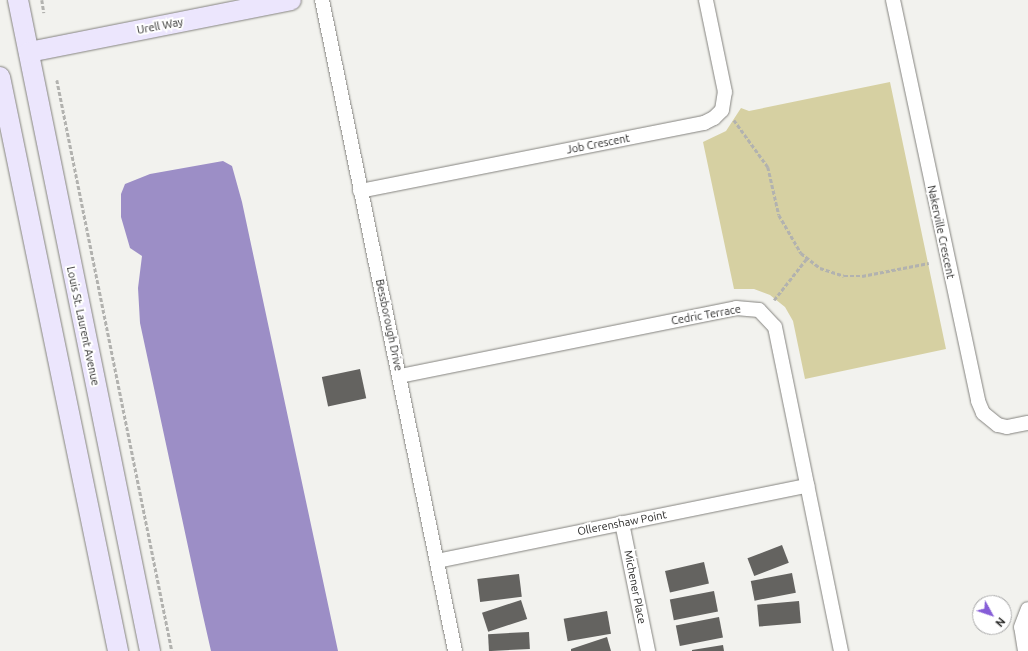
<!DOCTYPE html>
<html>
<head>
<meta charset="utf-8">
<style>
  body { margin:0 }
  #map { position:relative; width:1028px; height:651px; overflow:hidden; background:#f2f2ee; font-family:Ubuntu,sans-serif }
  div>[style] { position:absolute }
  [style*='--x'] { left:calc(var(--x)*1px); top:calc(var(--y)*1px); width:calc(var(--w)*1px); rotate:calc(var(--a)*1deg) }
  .green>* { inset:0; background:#d6d0a2 }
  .water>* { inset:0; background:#9c8ec6 }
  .building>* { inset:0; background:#646360; transform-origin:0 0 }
  .path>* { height:2.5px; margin-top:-1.25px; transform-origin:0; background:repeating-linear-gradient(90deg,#b2b2af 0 4px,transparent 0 6px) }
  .roads { filter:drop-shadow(0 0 1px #84837f) drop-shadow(0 0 1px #84837f) }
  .street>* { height:14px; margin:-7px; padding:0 7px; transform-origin:7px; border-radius:7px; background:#fff }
  .secondary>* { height:20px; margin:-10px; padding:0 10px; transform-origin:10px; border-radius:10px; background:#ece6fd }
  span { translate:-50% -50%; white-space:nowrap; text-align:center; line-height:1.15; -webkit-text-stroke:4px #fff; paint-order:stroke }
  .street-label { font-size:11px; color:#282827 }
  .north { position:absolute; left:972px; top:595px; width:40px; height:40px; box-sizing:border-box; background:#fff; border:1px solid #a9a9a9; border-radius:50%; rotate:130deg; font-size:11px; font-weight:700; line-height:16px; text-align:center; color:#282827 }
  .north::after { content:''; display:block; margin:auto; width:14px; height:18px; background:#855dd7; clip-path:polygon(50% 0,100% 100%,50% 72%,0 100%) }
</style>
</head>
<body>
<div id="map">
  <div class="green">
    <i style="clip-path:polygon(890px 82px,946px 349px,805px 379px,793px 321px,785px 307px,770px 295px,754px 289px,734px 289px,703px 142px,726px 131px,741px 108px,749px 111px)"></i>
  </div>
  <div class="water">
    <i style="clip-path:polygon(223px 161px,232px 166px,242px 202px,338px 651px,211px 651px,201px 607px,140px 323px,138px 288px,142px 256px,130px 248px,121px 217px,121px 194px,125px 184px,150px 174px)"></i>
  </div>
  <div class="building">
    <i style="left:360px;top:369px;width:30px;height:39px;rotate:78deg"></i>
    <i style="left:782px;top:545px;width:19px;height:37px;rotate:69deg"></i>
    <i style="left:704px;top:562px;width:22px;height:40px;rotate:77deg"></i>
    <i style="left:792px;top:573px;width:20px;height:42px;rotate:79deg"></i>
    <i style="left:519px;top:574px;width:23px;height:42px;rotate:83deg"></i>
    <i style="left:714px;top:591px;width:21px;height:45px;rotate:79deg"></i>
    <i style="left:521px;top:600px;width:20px;height:41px;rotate:72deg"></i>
    <i style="left:799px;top:601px;width:22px;height:42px;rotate:85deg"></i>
    <i style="left:607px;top:611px;width:23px;height:44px;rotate:80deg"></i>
    <i style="left:719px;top:617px;width:21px;height:44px;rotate:79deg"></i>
    <i style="left:529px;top:632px;width:17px;height:41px;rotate:87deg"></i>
    <i style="clip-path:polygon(607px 637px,611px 651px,571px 651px,571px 649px)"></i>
    <i style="clip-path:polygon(723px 645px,724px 651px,692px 651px,692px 650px)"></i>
  </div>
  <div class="path">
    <i style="--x:42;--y:0;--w:13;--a:81"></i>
    <i style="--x:57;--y:80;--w:582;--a:78.61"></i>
    <i style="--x:734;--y:120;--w:58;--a:54.1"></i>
    <i style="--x:768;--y:167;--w:49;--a:77.1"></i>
    <i style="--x:779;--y:215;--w:44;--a:59.9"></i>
    <i style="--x:801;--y:253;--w:24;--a:38"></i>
    <i style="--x:820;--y:268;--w:25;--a:18"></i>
    <i style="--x:844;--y:276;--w:18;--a:0"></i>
    <i style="--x:862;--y:276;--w:68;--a:-11"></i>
    <i style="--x:774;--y:300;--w:53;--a:-51.8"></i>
  </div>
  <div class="roads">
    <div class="street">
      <i style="--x:322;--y:0;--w:664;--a:78.45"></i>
      <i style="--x:893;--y:0;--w:410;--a:78"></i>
      <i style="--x:978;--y:401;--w:13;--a:67"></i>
      <i style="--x:983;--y:413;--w:19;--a:39"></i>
      <i style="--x:998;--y:425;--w:9;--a:13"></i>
      <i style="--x:1007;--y:427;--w:21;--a:-11"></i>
      <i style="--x:360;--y:191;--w:351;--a:-11.2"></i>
      <i style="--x:704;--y:123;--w:11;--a:-27"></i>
      <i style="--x:714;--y:118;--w:11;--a:-45"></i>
      <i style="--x:722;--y:110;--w:18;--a:-81"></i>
      <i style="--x:725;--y:92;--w:94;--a:-101.7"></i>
      <i style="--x:400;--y:376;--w:343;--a:-11.4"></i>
      <i style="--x:736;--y:308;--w:23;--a:5"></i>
      <i style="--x:759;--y:310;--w:23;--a:47"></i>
      <i style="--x:775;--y:327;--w:331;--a:78.5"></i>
      <i style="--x:622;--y:523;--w:131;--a:78.5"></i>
      <i style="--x:437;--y:561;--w:378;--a:-11.5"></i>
      <i style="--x:1025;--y:651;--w:24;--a:-99"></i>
      <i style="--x:1021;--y:627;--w:19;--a:-69"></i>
    </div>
    <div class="secondary">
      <i style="--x:18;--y:0;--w:664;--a:78.54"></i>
      <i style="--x:29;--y:52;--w:267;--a:-11.2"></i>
      <i style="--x:0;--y:77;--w:586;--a:78.38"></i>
    </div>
  </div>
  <div class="street-label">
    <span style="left:160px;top:26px;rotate:-11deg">Urell Way</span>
    <span style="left:598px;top:144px;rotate:-11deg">Job Crescent</span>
    <span style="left:941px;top:232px;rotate:78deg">Nakerville Crescent</span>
    <span style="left:706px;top:315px;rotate:-10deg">Cedric Terrace</span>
    <span style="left:389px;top:325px;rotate:78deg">Bessborough Drive</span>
    <span style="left:83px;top:326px;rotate:78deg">Louis St. Laurent Avenue</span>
    <span style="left:622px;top:523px;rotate:-11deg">Ollerenshaw Point</span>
    <span style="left:635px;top:587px;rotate:79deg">Michener Place</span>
  </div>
  <div class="north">N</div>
</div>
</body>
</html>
